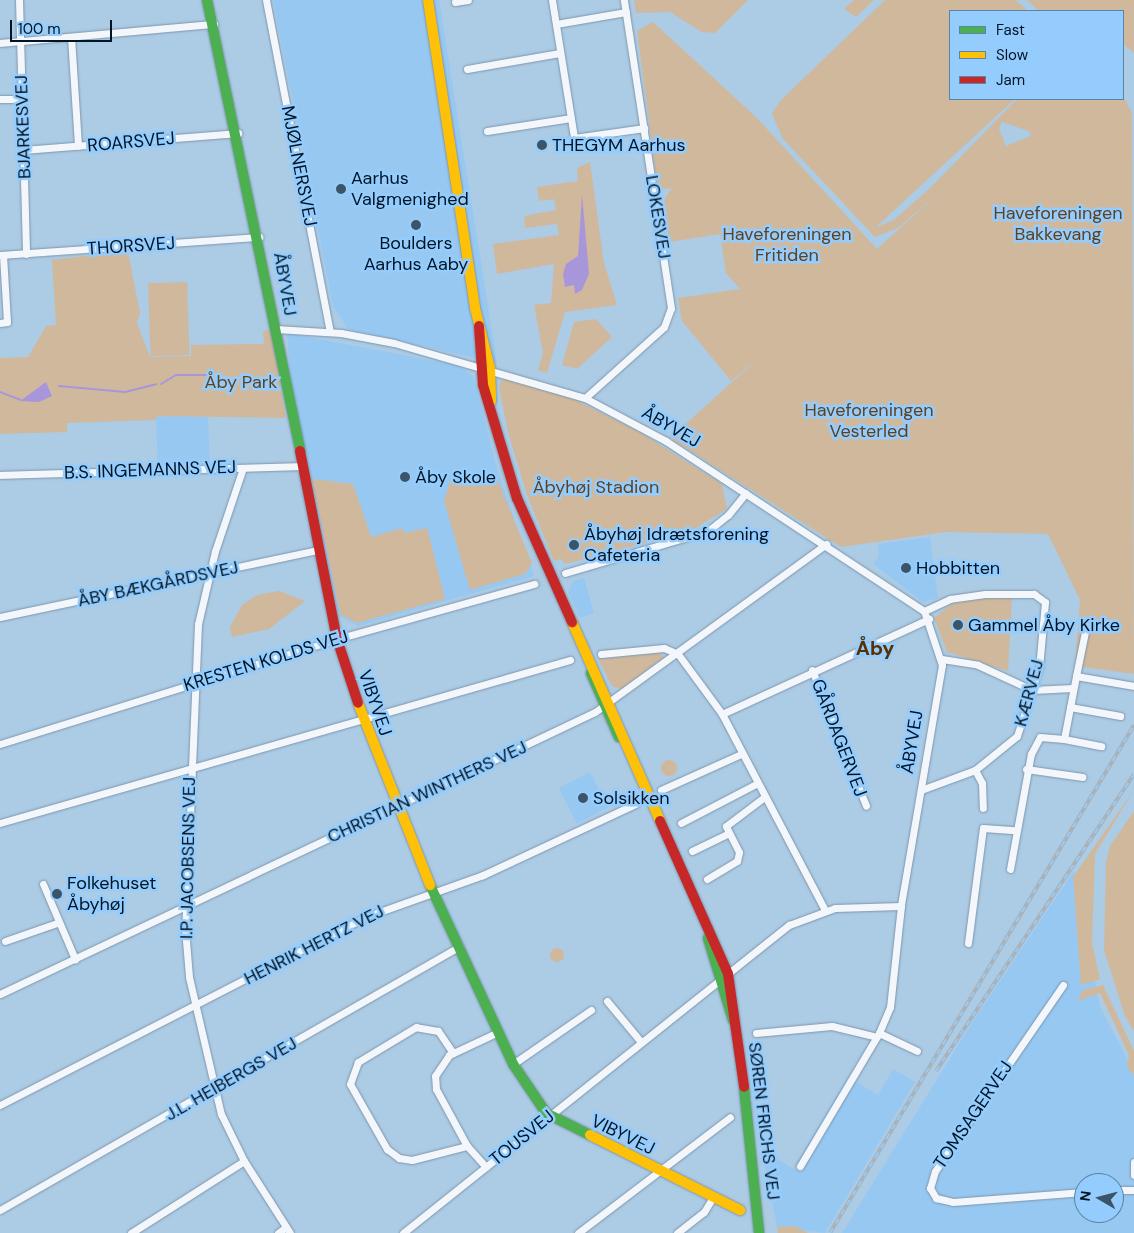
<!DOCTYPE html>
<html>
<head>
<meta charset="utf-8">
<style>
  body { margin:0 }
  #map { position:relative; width:1134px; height:1233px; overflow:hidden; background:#accbe5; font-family:"DM Sans",sans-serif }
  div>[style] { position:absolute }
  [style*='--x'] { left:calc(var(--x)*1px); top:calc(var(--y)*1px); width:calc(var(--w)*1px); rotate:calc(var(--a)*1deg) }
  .built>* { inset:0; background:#97c8f2; transform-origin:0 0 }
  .green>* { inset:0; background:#d0b89d; transform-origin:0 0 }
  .round { border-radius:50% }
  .water>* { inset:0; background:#a896da }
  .stream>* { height:2px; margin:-1px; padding:0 1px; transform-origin:1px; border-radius:1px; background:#a896da }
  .roads { filter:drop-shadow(0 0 1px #7e96aa) drop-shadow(0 0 1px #7e96aa) }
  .street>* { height:7px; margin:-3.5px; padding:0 3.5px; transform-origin:3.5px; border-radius:3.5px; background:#f3f7fb }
  .fast>* { height:10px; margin:-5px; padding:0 5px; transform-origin:5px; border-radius:5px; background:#4caf50 }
  .slow>* { height:10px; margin:-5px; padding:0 5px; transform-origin:5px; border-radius:5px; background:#ffc107 }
  .jam>* { height:10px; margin:-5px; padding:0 5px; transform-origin:5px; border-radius:5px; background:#c62828 }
  .rail>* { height:4px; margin-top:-2px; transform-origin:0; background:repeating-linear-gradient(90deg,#94cdfd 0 5.5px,#a8b0b6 0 11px); box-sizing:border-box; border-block:1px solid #a8b0b6 }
  .dots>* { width:14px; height:14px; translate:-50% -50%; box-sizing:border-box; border:2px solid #94cdfd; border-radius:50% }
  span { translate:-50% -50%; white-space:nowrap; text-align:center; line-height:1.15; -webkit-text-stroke:5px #94cdfd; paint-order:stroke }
  .street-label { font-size:18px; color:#001425 }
  .poi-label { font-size:18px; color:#001425 }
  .left { translate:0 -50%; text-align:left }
  .park-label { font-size:18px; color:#5f4020 }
  .quarter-label { font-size:20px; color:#593201; font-weight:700 }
  .legend { position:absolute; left:949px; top:10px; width:175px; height:90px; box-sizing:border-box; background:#94cdfd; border:1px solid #5983a7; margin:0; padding:6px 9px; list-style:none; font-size:15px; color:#001425 }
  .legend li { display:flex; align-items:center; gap:10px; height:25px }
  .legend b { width:25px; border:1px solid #5983a7 }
  .north { position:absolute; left:1074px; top:1173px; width:50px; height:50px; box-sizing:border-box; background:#94cdfd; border:1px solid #5983a7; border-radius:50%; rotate:278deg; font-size:14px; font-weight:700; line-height:20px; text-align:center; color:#001425 }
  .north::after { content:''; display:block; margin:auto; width:18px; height:22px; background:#3c5468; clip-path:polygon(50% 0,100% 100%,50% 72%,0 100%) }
  .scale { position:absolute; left:10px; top:20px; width:102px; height:22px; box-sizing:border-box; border:2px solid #001425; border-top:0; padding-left:6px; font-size:15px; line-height:18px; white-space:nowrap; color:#001425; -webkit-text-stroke:4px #94cdfd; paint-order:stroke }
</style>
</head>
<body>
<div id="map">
  <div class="built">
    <i style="clip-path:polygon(273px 0,439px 0,497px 363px,348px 329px,333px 306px)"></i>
    <i style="clip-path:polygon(287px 333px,461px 366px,474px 378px,498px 472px,534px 576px,358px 626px,338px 615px,291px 385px)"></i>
    <i style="left:208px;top:415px;width:49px;height:52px;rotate:88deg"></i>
    <i style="clip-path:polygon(930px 537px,938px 598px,923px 602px,873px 564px,879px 556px,878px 544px)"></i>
    <i style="clip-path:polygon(584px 578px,594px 613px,580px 618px,568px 592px,573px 581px)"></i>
    <i style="left:590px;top:772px;width:40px;height:35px;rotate:63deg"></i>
    <i style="clip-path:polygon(evenodd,1074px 871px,1100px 1007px,1134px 1072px,1134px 1233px,842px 1233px,975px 1018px,1074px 871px,1084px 1183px,1114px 1183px,1114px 1213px,1084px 1213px,1084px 1183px)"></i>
    <i style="clip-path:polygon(893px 1069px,915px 1082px,825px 1233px,777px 1227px,762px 1148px,793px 1169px,848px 1077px,878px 1095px)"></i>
  </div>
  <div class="green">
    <i style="clip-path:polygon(634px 0,748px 0,715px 33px,702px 32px,670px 12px,636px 13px)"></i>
    <i style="clip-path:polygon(854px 0,874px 0,856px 17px,844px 9px)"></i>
    <i style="clip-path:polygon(evenodd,885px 0,1016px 0,1028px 11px,950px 11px,950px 99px,1015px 99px,876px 227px,894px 220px,930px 188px,1017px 99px,1123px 96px,1132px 113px,1134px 674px,1075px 666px,1080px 600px,1048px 534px,946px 532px,841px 547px,670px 438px,762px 355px,731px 381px,682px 321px,678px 298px,740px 289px,726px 273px,720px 234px,669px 242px,663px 201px,672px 188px,658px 190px,637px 31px,653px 22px,757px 118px,877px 249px,944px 188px,898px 228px,875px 237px,783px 139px,772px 114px,780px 101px,885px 0,1002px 122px,1029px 131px,1031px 136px,1006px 146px,999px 129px,1002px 122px)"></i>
    <i style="clip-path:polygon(1027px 0,1134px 0,1134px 53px,1123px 44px,1123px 11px,1039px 11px)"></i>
    <i style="clip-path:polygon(590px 162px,604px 263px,617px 305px,565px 312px,547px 373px,538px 370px,543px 353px,534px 305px,551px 303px,554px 264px,497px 274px,493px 244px,559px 235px,557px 224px,525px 228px,524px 216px,556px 210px,554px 199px,539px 201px,537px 187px,578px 181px,577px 168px)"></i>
    <i style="clip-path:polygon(119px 252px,128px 252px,140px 313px,137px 323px,150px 357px,191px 356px,191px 345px,264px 344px,263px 331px,271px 330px,286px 418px,157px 416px,156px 420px,67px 423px,67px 432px,0 434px,0 358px,28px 357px,46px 326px,56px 325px,52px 260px)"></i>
    <i style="left:187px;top:282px;width:73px;height:39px;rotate:88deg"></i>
    <i style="clip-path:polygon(596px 319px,612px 337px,577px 369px,562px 365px,574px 322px)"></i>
    <i style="clip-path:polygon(508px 378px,567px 396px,638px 431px,722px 484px,727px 509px,689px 532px,565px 564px,561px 559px,554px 561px,527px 495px,508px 432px,499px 387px,501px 381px)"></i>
    <i style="clip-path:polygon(453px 473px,495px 474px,532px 563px,525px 574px,470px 590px,444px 501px)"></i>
    <i style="clip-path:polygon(312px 479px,353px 484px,371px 537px,402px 528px,404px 533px,427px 528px,445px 599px,357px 623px,340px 614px)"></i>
    <i style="clip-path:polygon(279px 591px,305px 601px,269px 629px,232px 637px,230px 627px,242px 605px,257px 595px)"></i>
    <i style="clip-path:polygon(986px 598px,1012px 598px,1008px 671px,947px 652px,934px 618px,953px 603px)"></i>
    <i style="clip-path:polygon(660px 653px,664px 657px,621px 689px,612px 686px,598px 659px)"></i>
    <i class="round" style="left:661px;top:760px;width:16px;height:16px"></i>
    <i style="clip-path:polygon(1134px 790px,1095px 854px,1092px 943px,1100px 979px,1081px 985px,1073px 877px)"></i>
    <i style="clip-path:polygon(1134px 811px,1134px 1031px,1125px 1016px,1104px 950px,1106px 861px,1110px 846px)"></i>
    <i class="round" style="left:550px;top:948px;width:14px;height:14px"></i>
    <i style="clip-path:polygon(1103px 985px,1134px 1051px,1134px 1075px,1127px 1067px,1129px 1055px,1100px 993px,1077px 1001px,1083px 990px)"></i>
    <i style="clip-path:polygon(794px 1226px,808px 1233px,778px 1233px,777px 1227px)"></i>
  </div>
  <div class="water">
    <i style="clip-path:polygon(582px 194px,589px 274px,582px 290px,575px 294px,574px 285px,565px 287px,563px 274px,566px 264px,578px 256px)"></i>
    <i style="clip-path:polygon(46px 382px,52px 396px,39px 402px,20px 401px)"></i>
  </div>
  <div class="stream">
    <i style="--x:161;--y:384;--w:17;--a:-31"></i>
    <i style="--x:176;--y:375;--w:36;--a:0"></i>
    <i style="--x:59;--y:386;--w:66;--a:5.2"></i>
    <i style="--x:125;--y:392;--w:32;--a:-14"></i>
    <i style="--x:0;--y:392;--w:22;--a:21"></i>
  </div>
  <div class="roads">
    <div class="street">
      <i style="--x:19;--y:0;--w:254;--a:88.4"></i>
      <i style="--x:266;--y:0;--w:338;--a:79.1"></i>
      <i style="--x:552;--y:0;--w:140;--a:80.9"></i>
      <i style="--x:574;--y:138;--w:71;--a:-8.1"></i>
      <i style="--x:455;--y:2;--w:13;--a:-9"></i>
      <i style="--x:556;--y:24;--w:71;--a:-9.7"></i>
      <i style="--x:71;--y:37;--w:109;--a:86.3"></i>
      <i style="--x:0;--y:43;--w:215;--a:-5.1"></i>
      <i style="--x:467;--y:69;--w:94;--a:-9.8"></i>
      <i style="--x:0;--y:99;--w:22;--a:0"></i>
      <i style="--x:487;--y:131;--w:85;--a:-8.8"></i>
      <i style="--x:23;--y:150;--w:216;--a:-4.5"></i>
      <i style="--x:0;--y:255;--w:260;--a:-4"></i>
      <i style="--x:0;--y:323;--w:7;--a:-8"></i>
      <i style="--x:7;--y:322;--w:67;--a:-93.4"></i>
      <i style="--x:276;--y:329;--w:65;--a:3.5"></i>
      <i style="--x:341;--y:333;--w:54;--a:10.7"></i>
      <i style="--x:394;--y:343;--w:199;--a:16.1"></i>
      <i style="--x:585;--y:398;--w:92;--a:28"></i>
      <i style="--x:666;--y:441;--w:309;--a:33.4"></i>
      <i style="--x:924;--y:611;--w:57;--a:71.6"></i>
      <i style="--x:942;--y:665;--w:244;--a:99.7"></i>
      <i style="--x:901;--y:906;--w:102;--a:96.2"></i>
      <i style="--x:890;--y:1007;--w:28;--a:113"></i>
      <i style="--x:879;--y:1033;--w:155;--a:120.7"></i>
      <i style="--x:585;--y:398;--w:106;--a:-41.9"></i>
      <i style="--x:664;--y:327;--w:20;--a:-70"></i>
      <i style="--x:671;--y:308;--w:312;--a:-98.7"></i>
      <i style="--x:243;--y:468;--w:88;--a:108.6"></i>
      <i style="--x:215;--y:551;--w:75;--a:103.1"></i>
      <i style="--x:198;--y:624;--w:305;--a:92.4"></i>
      <i style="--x:185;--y:929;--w:48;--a:85.2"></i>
      <i style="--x:189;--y:977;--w:141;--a:76.9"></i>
      <i style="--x:221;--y:1114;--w:52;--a:63.9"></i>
      <i style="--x:244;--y:1161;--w:85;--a:57.4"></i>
      <i style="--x:0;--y:475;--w:300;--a:-1.7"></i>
      <i style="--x:565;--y:573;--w:149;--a:-16.4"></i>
      <i style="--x:708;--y:531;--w:26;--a:-39"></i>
      <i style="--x:728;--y:515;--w:28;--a:-51"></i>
      <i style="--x:0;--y:617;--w:324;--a:-11.9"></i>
      <i style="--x:601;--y:654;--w:63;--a:-5.4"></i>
      <i style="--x:664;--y:648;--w:15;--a:23"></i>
      <i style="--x:678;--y:654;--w:74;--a:53.7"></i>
      <i style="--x:722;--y:714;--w:221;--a:62.3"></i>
      <i style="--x:942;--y:659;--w:36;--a:9"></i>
      <i style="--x:978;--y:665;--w:60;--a:24.8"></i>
      <i style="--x:1032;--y:690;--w:41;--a:-2.8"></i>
      <i style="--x:812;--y:670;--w:146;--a:68.3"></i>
      <i style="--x:1076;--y:676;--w:50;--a:-78.5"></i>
      <i style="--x:1070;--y:707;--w:51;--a:10.2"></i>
      <i style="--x:722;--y:714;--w:228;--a:-24.7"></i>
      <i style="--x:1064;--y:739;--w:38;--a:11"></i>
      <i style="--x:0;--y:744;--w:353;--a:-17.3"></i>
      <i style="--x:337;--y:639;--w:205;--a:-15.6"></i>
      <i style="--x:1026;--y:769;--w:57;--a:8.1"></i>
      <i style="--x:975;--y:770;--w:15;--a:62"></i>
      <i style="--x:982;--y:783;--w:25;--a:88"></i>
      <i style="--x:661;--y:790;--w:88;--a:-24.2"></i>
      <i style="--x:921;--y:790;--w:58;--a:-20.3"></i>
      <i style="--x:975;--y:770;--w:54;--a:-39"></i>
      <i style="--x:1017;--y:736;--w:71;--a:-72.1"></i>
      <i style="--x:1039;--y:668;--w:66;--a:-84.8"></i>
      <i style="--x:1045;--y:602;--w:14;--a:-144"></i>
      <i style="--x:1034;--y:594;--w:49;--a:180"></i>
      <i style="--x:985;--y:594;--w:35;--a:172"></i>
      <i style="--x:950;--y:599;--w:29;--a:155"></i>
      <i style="--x:0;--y:823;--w:593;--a:-15.96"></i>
      <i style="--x:681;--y:823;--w:85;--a:-27.5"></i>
      <i style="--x:692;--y:851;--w:41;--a:-25.9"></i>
      <i style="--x:1010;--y:869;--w:117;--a:-79.7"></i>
      <i style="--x:1031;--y:754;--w:19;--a:-62"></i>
      <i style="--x:1040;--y:737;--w:24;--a:5"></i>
      <i style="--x:1064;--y:739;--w:64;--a:-79.2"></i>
      <i style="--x:1076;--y:676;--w:59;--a:9.8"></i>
      <i style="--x:707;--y:879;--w:35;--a:-31"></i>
      <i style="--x:737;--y:861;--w:9;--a:-77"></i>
      <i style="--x:739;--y:852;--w:29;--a:-117"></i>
      <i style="--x:726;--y:826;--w:46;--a:-37.1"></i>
      <i style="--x:43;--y:884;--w:82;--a:66.9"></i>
      <i style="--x:5;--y:941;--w:55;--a:-19.1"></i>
      <i style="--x:968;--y:943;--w:116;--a:-82.6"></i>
      <i style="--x:983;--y:828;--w:32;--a:4"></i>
      <i style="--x:1063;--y:985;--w:226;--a:124.5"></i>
      <i style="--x:935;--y:1171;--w:18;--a:106"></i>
      <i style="--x:930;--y:1188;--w:12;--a:59"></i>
      <i style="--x:936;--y:1198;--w:17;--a:13"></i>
      <i style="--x:953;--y:1202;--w:131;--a:-4.4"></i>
      <i style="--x:0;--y:994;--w:658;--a:-25.36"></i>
      <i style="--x:595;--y:712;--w:286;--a:-36"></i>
      <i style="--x:607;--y:1001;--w:53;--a:50.3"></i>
      <i style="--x:756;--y:1033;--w:76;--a:-5.3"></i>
      <i style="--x:832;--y:1026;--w:46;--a:13.7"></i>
      <i style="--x:879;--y:1033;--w:42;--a:25.3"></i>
      <i style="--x:453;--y:1053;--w:27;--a:-124"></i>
      <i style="--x:438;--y:1031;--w:22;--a:-170"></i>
      <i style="--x:416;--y:1027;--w:68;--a:148.9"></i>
      <i style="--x:358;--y:1062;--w:23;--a:110"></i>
      <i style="--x:350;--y:1084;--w:75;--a:60.4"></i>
      <i style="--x:387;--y:1149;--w:15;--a:37"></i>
      <i style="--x:399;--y:1158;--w:13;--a:9"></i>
      <i style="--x:412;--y:1160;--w:57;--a:-14.3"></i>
      <i style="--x:513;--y:1064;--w:95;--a:-34.7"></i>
      <i style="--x:0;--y:1105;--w:414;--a:-27.2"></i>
      <i style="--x:368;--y:916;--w:122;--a:-19.6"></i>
      <i style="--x:483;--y:875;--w:168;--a:-25"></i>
      <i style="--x:1134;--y:1162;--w:13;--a:90"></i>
      <i style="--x:486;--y:1167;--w:28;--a:-132"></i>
      <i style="--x:467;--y:1146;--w:65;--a:-118.5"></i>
      <i style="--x:436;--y:1089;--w:13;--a:-94"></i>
      <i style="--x:435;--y:1076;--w:25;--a:-56"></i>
      <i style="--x:449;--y:1055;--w:54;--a:-25.1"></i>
      <i style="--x:1114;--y:1190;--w:20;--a:0"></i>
      <i style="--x:0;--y:1210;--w:530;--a:-29.85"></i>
      <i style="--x:131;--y:1233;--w:134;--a:-32.5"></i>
      <i style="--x:278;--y:1233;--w:10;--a:-37"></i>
      <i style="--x:403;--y:1233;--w:494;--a:-38.6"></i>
      <i style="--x:789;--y:925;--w:49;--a:-20.3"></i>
      <i style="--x:835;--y:908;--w:66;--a:-1.7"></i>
      <i style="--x:578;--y:1233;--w:191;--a:-37.3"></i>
      <i style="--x:677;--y:1233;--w:34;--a:-38"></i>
      <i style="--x:704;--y:1212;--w:17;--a:-59"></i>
    </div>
    <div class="fast">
      <i style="--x:207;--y:0;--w:460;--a:78.3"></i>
      <i style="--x:591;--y:673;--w:70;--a:66.4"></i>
      <i style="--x:430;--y:885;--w:197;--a:65.1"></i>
      <i style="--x:513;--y:1064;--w:59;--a:56"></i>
      <i style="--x:546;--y:1113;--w:49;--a:26.6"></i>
      <i style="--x:708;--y:938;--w:86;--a:73"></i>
      <i style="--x:744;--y:1087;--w:147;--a:84.1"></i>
    </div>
    <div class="slow">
      <i style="--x:428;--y:0;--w:312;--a:81.3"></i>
      <i style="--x:475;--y:308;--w:62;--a:76"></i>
      <i style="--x:490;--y:368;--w:33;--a:88"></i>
      <i style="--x:572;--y:622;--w:218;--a:66.1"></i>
      <i style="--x:358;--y:703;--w:196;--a:68.4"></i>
      <i style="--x:590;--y:1135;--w:168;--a:26.6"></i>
    </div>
    <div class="jam">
      <i style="--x:479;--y:326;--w:59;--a:86.1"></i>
      <i style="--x:483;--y:385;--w:118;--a:73.3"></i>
      <i style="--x:517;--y:498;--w:136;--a:66.1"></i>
      <i style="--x:300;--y:451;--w:192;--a:78.9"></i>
      <i style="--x:337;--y:639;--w:67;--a:71.8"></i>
      <i style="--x:660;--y:821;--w:167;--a:66"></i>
      <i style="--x:728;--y:974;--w:114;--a:81.9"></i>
    </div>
  </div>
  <div class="rail">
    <i style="--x:936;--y:1071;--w:357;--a:-56.3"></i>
    <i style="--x:830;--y:1233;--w:592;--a:-59.1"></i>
  </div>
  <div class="dots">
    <i style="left:542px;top:145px;background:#3c5468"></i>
    <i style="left:341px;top:189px;background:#3c5468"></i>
    <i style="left:416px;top:225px;background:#3c5468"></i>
    <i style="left:405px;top:477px;background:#3c5468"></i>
    <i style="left:574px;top:545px;background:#3c5468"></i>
    <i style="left:906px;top:568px;background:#3c5468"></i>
    <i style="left:958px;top:625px;background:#3c5468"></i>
    <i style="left:583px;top:798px;background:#3c5468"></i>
    <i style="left:57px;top:894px;background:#3c5468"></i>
  </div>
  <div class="street-label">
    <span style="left:23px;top:127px;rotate:-92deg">BJARKESVEJ</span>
    <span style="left:131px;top:142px;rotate:-5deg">ROARSVEJ</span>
    <span style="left:299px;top:166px;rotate:79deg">MJØLNERSVEJ</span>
    <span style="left:658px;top:217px;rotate:81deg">LOKESVEJ</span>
    <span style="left:131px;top:246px;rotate:-4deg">THORSVEJ</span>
    <span style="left:285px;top:284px;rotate:80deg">ÅBYVEJ</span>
    <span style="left:671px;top:427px;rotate:30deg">ÅBYVEJ</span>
    <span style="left:150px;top:470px;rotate:-2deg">B.S. INGEMANNS VEJ</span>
    <span style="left:158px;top:584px;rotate:-12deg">ÅBY BÆKGÅRDSVEJ</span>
    <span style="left:266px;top:661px;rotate:-17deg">KRESTEN KOLDS VEJ</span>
    <span style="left:1029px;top:693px;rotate:-75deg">KÆRVEJ</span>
    <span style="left:375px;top:703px;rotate:71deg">VIBYVEJ</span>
    <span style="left:839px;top:738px;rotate:69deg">GÅRDAGERVEJ</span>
    <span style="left:912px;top:742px;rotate:-81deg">ÅBYVEJ</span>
    <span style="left:427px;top:792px;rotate:-25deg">CHRISTIAN WINTHERS VEJ</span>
    <span style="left:188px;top:858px;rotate:-89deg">I.P. JACOBSENS VEJ</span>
    <span style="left:314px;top:945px;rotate:-27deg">HENRIK HERTZ VEJ</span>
    <span style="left:231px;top:1079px;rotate:-30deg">J.L. HEIBERGS VEJ</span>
    <span style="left:973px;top:1115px;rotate:-56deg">TOMSAGERVEJ</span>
    <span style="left:764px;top:1121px;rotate:83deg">SØREN FRICHS VEJ</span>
    <span style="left:623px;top:1135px;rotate:26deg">VIBYVEJ</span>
    <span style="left:522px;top:1138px;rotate:-39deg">TOUSVEJ</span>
  </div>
  <div class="poi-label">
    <span class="left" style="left:552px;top:145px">THEGYM Aarhus</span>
    <span class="left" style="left:351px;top:189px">Aarhus<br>Valgmenighed</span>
    <span style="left:416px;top:254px">Boulders<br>Aarhus Aaby</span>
    <span class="left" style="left:415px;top:477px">Åby Skole</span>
    <span class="left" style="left:584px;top:545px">Åbyhøj Idrætsforening<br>Cafeteria</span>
    <span class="left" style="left:916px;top:568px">Hobbitten</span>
    <span class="left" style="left:968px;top:625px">Gammel Åby Kirke</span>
    <span class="left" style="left:593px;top:798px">Solsikken</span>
    <span class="left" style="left:67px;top:894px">Folkehuset<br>Åbyhøj</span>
  </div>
  <div class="park-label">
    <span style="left:1058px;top:224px">Haveforeningen<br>Bakkevang</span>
    <span style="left:787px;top:245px">Haveforeningen<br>Fritiden</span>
    <span style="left:241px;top:382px">Åby Park</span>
    <span style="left:869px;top:421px">Haveforeningen<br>Vesterled</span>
    <span style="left:596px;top:487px">Åbyhøj Stadion</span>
  </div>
  <div class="quarter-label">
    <span style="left:875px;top:648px">Åby</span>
  </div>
  <ul class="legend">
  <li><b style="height:6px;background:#4caf50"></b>Fast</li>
  <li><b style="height:6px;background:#ffc107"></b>Slow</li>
  <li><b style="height:6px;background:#c62828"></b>Jam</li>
  </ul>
  <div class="north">N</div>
  <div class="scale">100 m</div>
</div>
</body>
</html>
